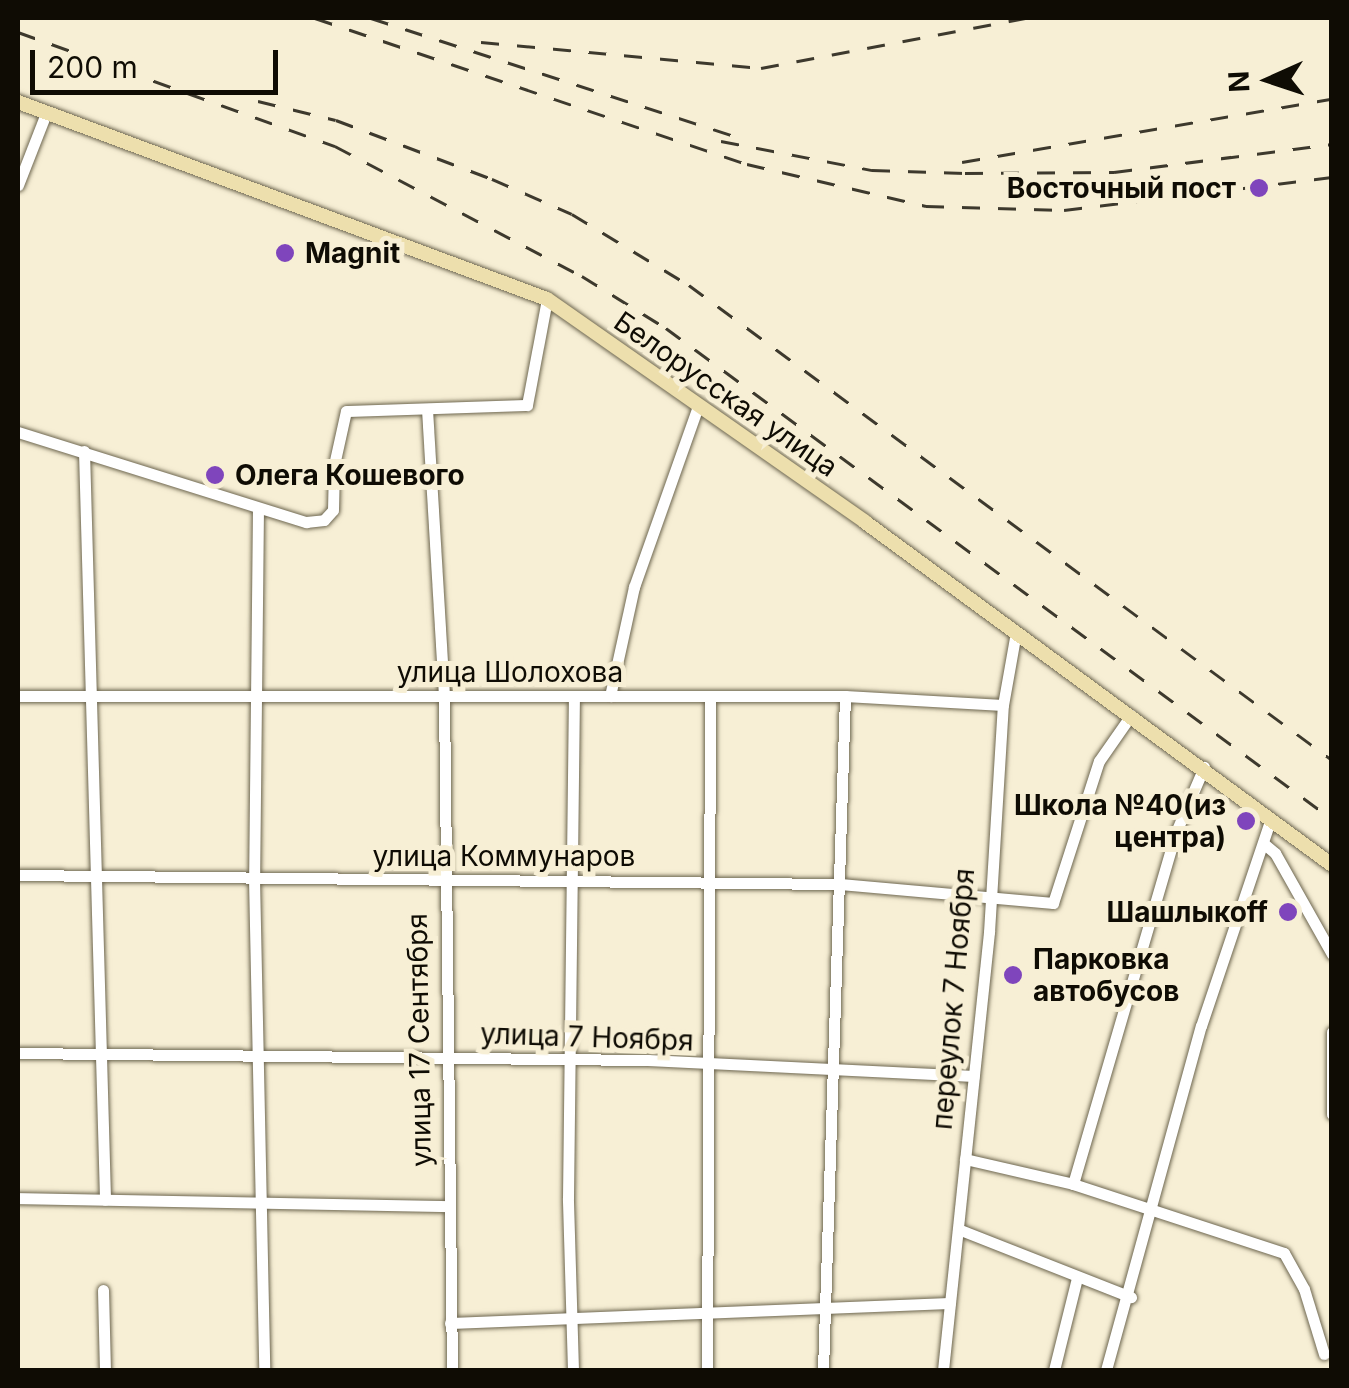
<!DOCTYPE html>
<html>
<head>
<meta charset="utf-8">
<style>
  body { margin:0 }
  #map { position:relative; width:1349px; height:1388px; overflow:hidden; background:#f7efd5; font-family:Inter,sans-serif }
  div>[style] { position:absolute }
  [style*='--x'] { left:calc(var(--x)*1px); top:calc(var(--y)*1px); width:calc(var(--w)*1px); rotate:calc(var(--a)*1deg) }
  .roads { filter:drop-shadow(0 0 2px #6d664f) drop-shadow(0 0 2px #6d664f) }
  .minor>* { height:11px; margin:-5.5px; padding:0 5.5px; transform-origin:5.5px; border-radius:5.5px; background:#fff }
  .major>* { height:14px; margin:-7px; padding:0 7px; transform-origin:7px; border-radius:7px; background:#eddfad }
  .rail>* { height:2.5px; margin-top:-1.25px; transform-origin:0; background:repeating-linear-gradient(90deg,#3d392d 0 18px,transparent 0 36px) }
  .dots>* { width:28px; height:28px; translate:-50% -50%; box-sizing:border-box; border:5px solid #f7efd5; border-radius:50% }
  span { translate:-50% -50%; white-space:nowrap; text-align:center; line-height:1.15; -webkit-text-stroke:10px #f7efd5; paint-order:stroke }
  .poi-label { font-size:28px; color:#0f0c04; font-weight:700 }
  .right { translate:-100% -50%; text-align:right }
  .left { translate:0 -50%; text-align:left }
  .street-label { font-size:28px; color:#0f0c04 }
  .frame { position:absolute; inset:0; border:20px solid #0f0c04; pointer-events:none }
  .north { position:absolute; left:1219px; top:30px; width:100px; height:100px; -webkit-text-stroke:8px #f7efd5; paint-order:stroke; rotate:267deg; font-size:28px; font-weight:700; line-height:40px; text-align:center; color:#0f0c04 }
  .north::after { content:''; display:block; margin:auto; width:35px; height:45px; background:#0f0c04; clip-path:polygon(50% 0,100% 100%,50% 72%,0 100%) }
  .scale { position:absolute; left:30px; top:50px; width:248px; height:45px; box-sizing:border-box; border:5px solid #0f0c04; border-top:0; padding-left:12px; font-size:30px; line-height:35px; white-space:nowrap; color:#0f0c04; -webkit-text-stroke:8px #f7efd5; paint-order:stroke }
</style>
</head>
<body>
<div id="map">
  <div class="roads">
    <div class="minor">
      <i style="--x:18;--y:185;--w:77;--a:-68.7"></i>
      <i style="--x:427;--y:409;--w:289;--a:86.6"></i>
      <i style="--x:444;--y:698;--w:672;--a:89.32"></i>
      <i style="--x:18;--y:432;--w:302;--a:17.4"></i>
      <i style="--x:306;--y:522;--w:18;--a:-6"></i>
      <i style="--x:324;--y:520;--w:13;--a:-48"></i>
      <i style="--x:333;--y:510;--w:45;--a:-88.7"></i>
      <i style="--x:334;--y:465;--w:55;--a:-77.5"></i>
      <i style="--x:346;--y:411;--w:181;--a:-1.9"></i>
      <i style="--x:527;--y:405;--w:108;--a:-79.3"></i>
      <i style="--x:84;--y:451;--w:749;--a:88.39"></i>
      <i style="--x:258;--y:508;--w:370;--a:90.6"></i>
      <i style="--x:254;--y:878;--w:492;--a:88.8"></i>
      <i style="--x:18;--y:696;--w:827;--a:0"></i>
      <i style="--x:845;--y:696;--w:158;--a:3.3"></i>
      <i style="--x:610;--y:696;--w:112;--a:-77.6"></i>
      <i style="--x:634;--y:587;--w:189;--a:-70.5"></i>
      <i style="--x:1263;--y:843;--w:16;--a:40"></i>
      <i style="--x:1275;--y:853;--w:116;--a:60.6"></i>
      <i style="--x:18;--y:875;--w:822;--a:0.63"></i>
      <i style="--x:840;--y:884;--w:214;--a:5.1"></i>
      <i style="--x:1053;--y:903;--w:149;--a:-72.1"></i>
      <i style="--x:1099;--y:761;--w:56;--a:-55.2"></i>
      <i style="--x:1332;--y:1032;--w:82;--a:90"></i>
      <i style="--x:18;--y:1053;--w:630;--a:0.64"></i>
      <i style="--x:648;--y:1060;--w:326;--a:2.8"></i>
      <i style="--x:965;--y:1159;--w:111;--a:13"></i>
      <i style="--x:1073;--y:1184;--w:222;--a:18.1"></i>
      <i style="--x:1284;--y:1253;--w:41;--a:60.9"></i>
      <i style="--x:1304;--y:1289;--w:68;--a:72.9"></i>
      <i style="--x:1073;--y:1184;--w:367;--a:-73.7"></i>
      <i style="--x:1176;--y:832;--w:71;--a:-66.7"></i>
      <i style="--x:18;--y:1198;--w:430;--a:1.1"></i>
      <i style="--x:958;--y:1229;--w:186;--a:21.5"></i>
      <i style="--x:103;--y:1290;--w:80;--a:88.6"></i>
      <i style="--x:450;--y:1323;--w:500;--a:-2.29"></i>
      <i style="--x:573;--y:1370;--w:172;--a:-91.7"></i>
      <i style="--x:568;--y:1198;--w:502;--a:-89.32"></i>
      <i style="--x:707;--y:1370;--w:671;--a:-89.74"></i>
      <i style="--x:823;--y:1370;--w:674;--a:-88.13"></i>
      <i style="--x:943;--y:1370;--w:440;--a:-84"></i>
      <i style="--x:989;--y:932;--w:227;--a:-86.5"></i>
      <i style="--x:1003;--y:705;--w:74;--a:-79.9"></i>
      <i style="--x:1054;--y:1370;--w:95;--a:-76"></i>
      <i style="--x:1106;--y:1370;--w:357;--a:-74.6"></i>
      <i style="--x:1201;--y:1026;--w:219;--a:-71.4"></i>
    </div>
    <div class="major">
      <i style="--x:18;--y:102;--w:564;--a:20.43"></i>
      <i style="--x:547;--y:299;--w:388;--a:35"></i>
      <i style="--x:865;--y:522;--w:579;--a:36.3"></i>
    </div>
  </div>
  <div class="rail">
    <i style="--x:315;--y:18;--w:456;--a:18.7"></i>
    <i style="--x:747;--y:164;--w:184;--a:13.2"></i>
    <i style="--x:926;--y:206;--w:138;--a:1.7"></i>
    <i style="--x:1064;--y:210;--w:270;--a:-7"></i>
    <i style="--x:371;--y:18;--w:388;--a:18"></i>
    <i style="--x:18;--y:32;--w:337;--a:19.8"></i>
    <i style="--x:335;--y:146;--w:279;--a:27.8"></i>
    <i style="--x:582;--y:276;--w:99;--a:31.8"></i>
    <i style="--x:666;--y:328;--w:827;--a:36.4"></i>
    <i style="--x:481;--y:42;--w:281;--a:5.3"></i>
    <i style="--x:761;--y:68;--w:269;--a:-10.7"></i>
    <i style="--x:258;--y:101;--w:80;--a:13.7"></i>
    <i style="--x:336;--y:120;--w:167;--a:20.7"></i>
    <i style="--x:492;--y:179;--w:87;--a:23.6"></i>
    <i style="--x:572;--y:214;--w:137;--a:31.3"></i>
    <i style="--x:689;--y:285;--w:799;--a:36.45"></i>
    <i style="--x:721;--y:141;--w:154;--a:10.9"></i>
    <i style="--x:872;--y:170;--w:93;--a:1.8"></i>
    <i style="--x:965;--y:173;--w:149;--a:-0.4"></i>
    <i style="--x:1114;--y:172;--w:220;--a:-7.3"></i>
    <i style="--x:962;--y:162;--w:375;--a:-9.7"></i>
  </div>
  <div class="dots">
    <i style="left:1259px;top:188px;background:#7f45bc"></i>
    <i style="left:285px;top:253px;background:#7f45bc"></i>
    <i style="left:215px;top:475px;background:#7f45bc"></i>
    <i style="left:1246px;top:821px;background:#7f45bc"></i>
    <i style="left:1288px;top:912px;background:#7f45bc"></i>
    <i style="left:1013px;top:975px;background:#7f45bc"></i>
  </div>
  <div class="poi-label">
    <span class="right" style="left:1236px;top:188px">Восточный пост</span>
    <span class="left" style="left:305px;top:253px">Magnit</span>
    <span class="left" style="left:235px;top:475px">Олега Кошевого</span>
    <span class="right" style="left:1226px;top:821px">Школа №40(из<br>центра)</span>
    <span class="right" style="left:1268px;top:912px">Шашлыкоff</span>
    <span class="left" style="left:1033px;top:975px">Парковка<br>автобусов</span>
  </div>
  <div class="street-label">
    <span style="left:726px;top:394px;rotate:35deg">Белорусская улица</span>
    <span style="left:510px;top:672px">улица Шолохова</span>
    <span style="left:504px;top:856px">улица Коммунаров</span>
    <span style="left:953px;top:999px;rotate:-85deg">переулок 7 Ноября</span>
    <span style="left:587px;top:1037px;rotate:2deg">улица 7 Ноября</span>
    <span style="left:419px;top:1040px;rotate:-91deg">улица 17 Сентября</span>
  </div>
  <div class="frame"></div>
  <div class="north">N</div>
  <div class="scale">200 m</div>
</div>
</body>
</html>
